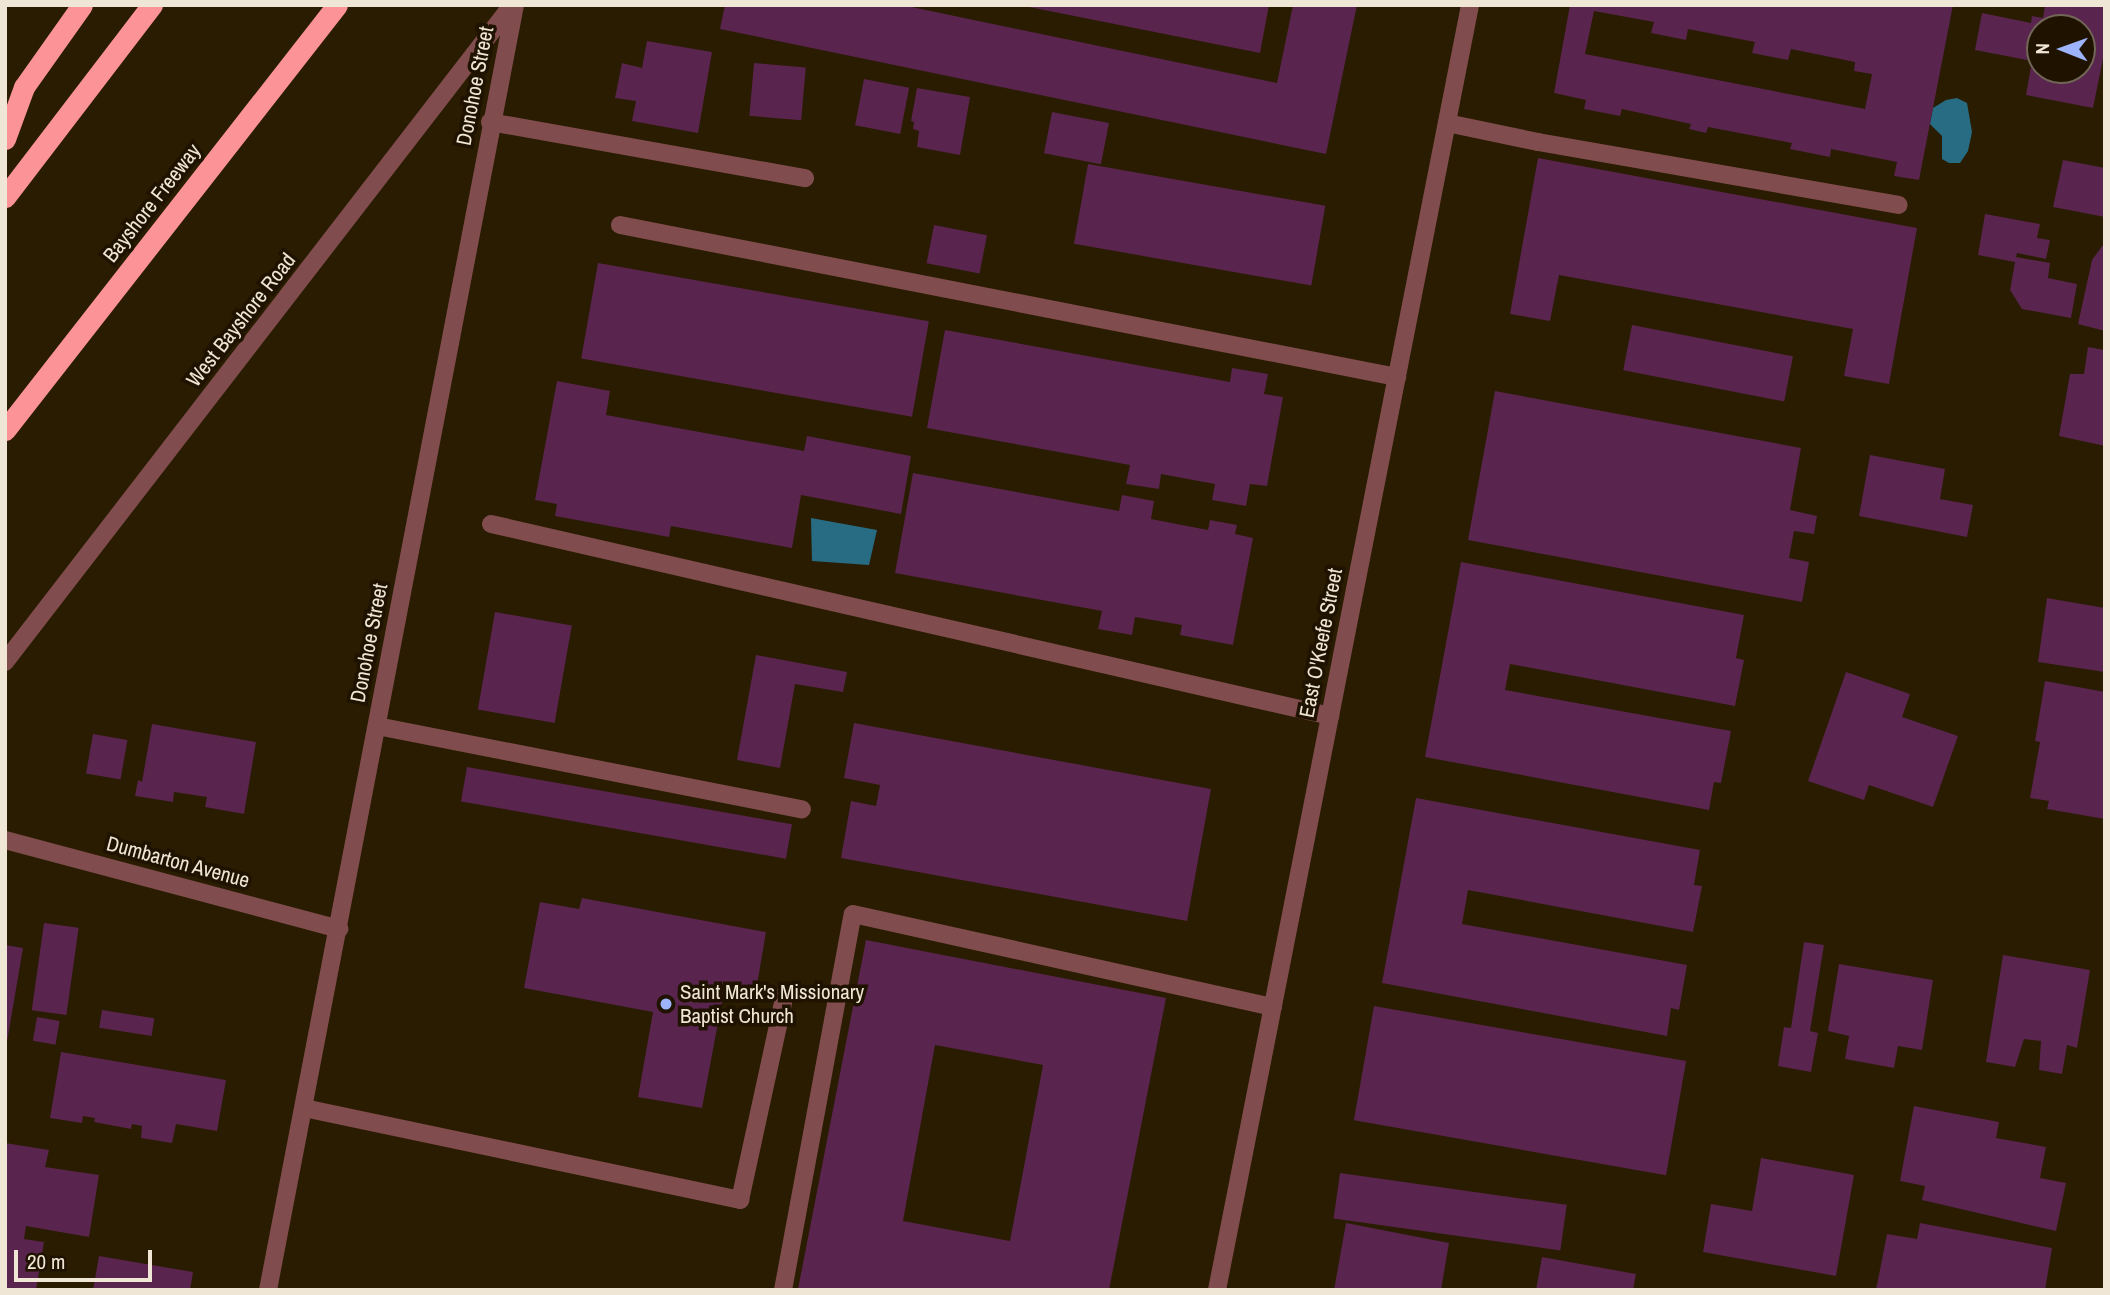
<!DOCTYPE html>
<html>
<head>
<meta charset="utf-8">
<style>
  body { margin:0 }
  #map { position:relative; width:2110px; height:1295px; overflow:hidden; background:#291c01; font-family:"Archivo Narrow",sans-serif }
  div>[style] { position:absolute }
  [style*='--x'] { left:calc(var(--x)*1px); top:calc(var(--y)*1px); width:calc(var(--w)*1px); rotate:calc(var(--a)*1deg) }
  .water>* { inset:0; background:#286c84 }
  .building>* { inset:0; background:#59244d; transform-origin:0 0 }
  .service>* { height:18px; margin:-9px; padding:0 9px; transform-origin:9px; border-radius:9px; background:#804c4e }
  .minor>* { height:18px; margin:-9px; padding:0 9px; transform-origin:9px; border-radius:9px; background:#804c4e }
  .motorway>* { height:21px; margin:-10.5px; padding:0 10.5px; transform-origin:10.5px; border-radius:10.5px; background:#fb9397 }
  .dots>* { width:19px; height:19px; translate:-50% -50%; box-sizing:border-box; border:4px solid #1f1300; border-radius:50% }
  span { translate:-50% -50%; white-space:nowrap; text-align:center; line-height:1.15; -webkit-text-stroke:7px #1f1300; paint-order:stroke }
  .street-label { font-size:21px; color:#efe6d6 }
  .poi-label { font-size:21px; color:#efe6d6 }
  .left { translate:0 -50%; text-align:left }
  .frame { position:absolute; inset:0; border:7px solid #efe6d6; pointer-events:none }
  .north { position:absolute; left:2026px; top:14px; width:70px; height:70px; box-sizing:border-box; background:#1f1300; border:2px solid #726756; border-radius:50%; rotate:271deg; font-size:19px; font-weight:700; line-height:28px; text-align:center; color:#efe6d6 }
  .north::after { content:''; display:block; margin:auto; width:24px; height:32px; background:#9db4fd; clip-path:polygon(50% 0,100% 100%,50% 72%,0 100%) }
  .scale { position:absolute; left:14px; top:1250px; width:138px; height:32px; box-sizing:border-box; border:4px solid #efe6d6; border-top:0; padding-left:9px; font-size:21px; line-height:24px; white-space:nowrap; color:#efe6d6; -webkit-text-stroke:5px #1f1300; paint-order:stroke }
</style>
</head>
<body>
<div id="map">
  <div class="water">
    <i style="clip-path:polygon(1957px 98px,1967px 103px,1972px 132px,1968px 151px,1960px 163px,1949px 163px,1942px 159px,1942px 136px,1930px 124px,1933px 108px,1946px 100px)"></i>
    <i style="clip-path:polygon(811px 518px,877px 530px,869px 565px,812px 561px)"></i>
  </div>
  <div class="building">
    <i style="clip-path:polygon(725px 5px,902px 5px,1277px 83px,1293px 5px,1357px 5px,1326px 154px,720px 29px)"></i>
    <i style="clip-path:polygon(1019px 5px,1269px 5px,1260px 53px)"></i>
    <i style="clip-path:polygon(evenodd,1570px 5px,1953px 5px,1919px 180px,1894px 176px,1897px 162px,1831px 149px,1830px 157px,1790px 149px,1792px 143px,1708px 127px,1706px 133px,1689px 129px,1691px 124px,1622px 109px,1620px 116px,1584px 109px,1586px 100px,1554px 93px,1570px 5px,1594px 11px,1654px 22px,1651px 33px,1686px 40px,1688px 29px,1755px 42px,1752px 53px,1788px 60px,1791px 49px,1855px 62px,1854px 71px,1872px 74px,1865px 109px,1585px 54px,1594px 11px)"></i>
    <i style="clip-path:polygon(evenodd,2045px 5px,2105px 5px,2105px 49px,2093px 108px,2026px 95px,2032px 61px,1975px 50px,1982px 13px,2031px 23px,2032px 16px,2043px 18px,2045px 5px,2040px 28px,2082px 28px,2082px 70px,2040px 70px,2040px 28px)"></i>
    <i style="clip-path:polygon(647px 41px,712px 52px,698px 133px,632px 121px,636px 101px,615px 98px,622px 63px,642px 68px)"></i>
    <i style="left:754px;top:63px;width:52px;height:53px;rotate:5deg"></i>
    <i style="left:864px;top:79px;width:46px;height:47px;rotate:11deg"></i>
    <i style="clip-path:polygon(917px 88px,970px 97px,960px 155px,917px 147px,919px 131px,913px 129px,914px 122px,911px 121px)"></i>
    <i style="left:1052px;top:112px;width:58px;height:42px;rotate:11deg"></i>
    <i style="clip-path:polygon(1538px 158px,1917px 228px,1889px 384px,1844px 376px,1853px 329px,1559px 275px,1550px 321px,1510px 314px)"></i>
    <i style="clip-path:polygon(2063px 160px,2105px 168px,2105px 217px,2053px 207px)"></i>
    <i style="left:1088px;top:164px;width:241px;height:81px;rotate:10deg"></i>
    <i style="clip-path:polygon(1985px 214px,2040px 224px,2037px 238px,2050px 240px,2046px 259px,2017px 253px,2016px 257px,2050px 263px,2048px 278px,2077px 284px,2071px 318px,2022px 309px,2010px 290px,2015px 262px,1978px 255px)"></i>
    <i style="left:934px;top:225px;width:54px;height:39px;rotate:11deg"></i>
    <i style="clip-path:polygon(2105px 242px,2105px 331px,2078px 324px,2092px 260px)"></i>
    <i style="left:598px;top:263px;width:336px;height:97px;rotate:10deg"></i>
    <i style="left:1632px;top:325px;width:164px;height:46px;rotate:11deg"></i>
    <i style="clip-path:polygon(945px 330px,1230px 382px,1232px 368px,1268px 374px,1264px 394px,1283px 397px,1267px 486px,1250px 484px,1246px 506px,1212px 500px,1215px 484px,1161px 474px,1159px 489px,1126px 484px,1130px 465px,927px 428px)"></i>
    <i style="clip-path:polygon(2088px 347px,2105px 350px,2105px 446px,2059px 436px,2070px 374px,2084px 374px)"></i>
    <i style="clip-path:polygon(557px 381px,610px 391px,606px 415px,804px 451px,807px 436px,911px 456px,901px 514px,801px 495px,792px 548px,671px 526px,669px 537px,555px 516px,557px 504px,535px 500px)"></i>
    <i style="clip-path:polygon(1495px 391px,1801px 448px,1790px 510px,1817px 516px,1814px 534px,1794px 531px,1789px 558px,1809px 562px,1802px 602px,1468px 540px)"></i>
    <i style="clip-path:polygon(1870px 455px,1945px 469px,1940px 499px,1973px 505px,1967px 537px,1859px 516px)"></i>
    <i style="clip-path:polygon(913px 473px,1119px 511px,1122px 495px,1154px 501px,1151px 519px,1208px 530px,1210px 520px,1237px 525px,1235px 534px,1253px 538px,1233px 645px,1180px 635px,1182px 625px,1135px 617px,1132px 635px,1098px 629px,1102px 611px,895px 573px)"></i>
    <i style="clip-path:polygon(1461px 562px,1744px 615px,1736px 658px,1744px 660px,1735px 706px,1510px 664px,1505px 690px,1731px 731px,1721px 783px,1714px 782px,1709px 810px,1425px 757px)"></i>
    <i style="clip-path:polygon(2047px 598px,2105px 608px,2105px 672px,2038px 662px)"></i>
    <i style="left:495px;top:612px;width:78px;height:99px;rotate:10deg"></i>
    <i style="clip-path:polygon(756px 655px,847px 672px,843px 692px,795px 684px,780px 768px,737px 760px)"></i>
    <i style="clip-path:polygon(1846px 672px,1910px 694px,1902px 717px,1958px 736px,1933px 807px,1869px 785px,1864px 800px,1808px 781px)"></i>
    <i style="clip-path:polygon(2045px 681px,2105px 692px,2105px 819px,2047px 809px,2049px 801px,2030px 798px,2040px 742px,2035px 741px)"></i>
    <i style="clip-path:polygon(854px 723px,1211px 789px,1187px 921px,841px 858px,851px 801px,876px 806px,880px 785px,844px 778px)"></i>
    <i style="clip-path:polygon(152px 724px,256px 742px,244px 814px,205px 807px,207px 797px,174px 792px,173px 802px,135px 796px,138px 780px,142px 782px)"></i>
    <i style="left:93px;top:734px;width:35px;height:40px;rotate:10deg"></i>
    <i style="left:467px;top:767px;width:330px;height:35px;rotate:10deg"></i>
    <i style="clip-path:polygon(1416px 798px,1700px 850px,1694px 885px,1702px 886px,1693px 932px,1468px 890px,1462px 924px,1687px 965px,1679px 1010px,1671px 1008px,1667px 1036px,1382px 983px)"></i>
    <i style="clip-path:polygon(582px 898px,766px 932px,755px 997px,724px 991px,702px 1108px,638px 1097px,653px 1012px,524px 988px,540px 902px,579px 909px)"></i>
    <i style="left:44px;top:923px;width:35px;height:88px;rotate:8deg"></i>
    <i style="clip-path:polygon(evenodd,866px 940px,1166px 998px,1109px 1290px,798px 1289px,866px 940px,935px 1045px,1043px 1065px,1010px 1241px,903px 1221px,935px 1045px)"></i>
    <i style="clip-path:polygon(1804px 942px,1824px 945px,1810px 1031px,1818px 1033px,1811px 1072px,1778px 1066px,1784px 1027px,1791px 1028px)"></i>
    <i style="clip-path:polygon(5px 945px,23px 948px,7px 1042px,5px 1042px)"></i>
    <i style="clip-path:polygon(2003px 955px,2090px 970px,2077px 1048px,2067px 1045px,2062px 1074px,2039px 1070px,2041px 1041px,2024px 1039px,2015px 1067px,1986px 1062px)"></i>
    <i style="clip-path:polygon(1839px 964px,1933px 980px,1922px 1050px,1898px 1046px,1894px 1068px,1845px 1059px,1849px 1036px,1828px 1031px)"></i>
    <i style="left:1374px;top:1006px;width:317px;height:116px;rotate:10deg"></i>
    <i style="left:102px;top:1010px;width:53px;height:18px;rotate:9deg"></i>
    <i style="left:37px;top:1017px;width:23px;height:24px;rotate:10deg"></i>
    <i style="clip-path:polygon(61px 1052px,226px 1080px,217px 1131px,176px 1124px,172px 1143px,141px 1138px,142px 1126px,132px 1124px,131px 1129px,94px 1122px,95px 1118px,83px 1116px,82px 1123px,50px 1118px)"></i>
    <i style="clip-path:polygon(1914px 1106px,1999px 1122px,1996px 1138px,2046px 1147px,2040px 1178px,2066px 1183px,2056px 1231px,1922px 1200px,1925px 1186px,1900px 1181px)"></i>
    <i style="clip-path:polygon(5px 1143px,49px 1150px,45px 1167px,99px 1175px,89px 1237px,26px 1226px,24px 1239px,44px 1242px,36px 1290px,5px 1290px)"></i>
    <i style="clip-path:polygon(1761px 1158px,1854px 1175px,1836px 1276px,1703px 1252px,1711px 1204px,1752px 1211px)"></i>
    <i style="left:1340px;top:1173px;width:229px;height:46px;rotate:8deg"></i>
    <i style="clip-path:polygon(1346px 1223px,1449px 1243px,1441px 1290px,1334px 1290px)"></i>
    <i style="clip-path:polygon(1920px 1223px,2052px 1248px,2045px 1290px,1876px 1290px,1887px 1234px,1917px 1239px)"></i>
    <i style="clip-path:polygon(99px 1256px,193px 1272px,190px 1290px,93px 1290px)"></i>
    <i style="clip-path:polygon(1542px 1257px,1636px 1274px,1633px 1290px,1536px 1290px)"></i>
  </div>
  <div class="service">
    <i style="--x:490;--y:122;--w:320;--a:10.1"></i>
    <i style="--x:1447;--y:123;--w:93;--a:11.8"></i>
    <i style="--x:1538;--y:142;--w:366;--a:9.9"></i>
    <i style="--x:620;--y:225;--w:792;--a:11.07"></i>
    <i style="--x:491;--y:524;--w:861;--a:12.89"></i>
    <i style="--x:377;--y:726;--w:433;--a:11.1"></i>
    <i style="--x:304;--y:1108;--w:446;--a:11.9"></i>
    <i style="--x:740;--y:1200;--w:211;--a:-77.7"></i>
    <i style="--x:783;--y:1290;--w:382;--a:-79.5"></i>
    <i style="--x:853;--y:914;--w:430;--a:12.5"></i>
  </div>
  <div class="minor">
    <i style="--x:5;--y:662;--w:830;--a:-52.34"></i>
    <i style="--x:5;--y:840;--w:346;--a:14.9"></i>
    <i style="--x:268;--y:1290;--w:1309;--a:-79.12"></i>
    <i style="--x:1217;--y:1290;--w:1310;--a:-78.86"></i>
  </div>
  <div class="motorway">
    <i style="--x:5;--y:139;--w:55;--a:-69.9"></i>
    <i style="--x:24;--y:87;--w:100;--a:-54.7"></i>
    <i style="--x:5;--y:197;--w:242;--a:-52.6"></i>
    <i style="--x:5;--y:430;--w:539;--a:-52"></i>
  </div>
  <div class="dots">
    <i style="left:666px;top:1004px;background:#9db4fd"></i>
  </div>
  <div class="street-label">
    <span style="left:475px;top:86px;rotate:-79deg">Donohoe Street</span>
    <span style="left:152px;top:203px;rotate:-52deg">Bayshore Freeway</span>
    <span style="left:241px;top:320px;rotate:-52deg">West Bayshore Road</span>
    <span style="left:369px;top:643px;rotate:-79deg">Donohoe Street</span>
    <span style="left:1321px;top:643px;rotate:-79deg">East O'Keefe Street</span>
    <span style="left:178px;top:862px;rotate:15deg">Dumbarton Avenue</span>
  </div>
  <div class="poi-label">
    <span class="left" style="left:680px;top:1004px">Saint Mark's Missionary<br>Baptist Church</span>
  </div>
  <div class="frame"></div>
  <div class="north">N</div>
  <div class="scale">20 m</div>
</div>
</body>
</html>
